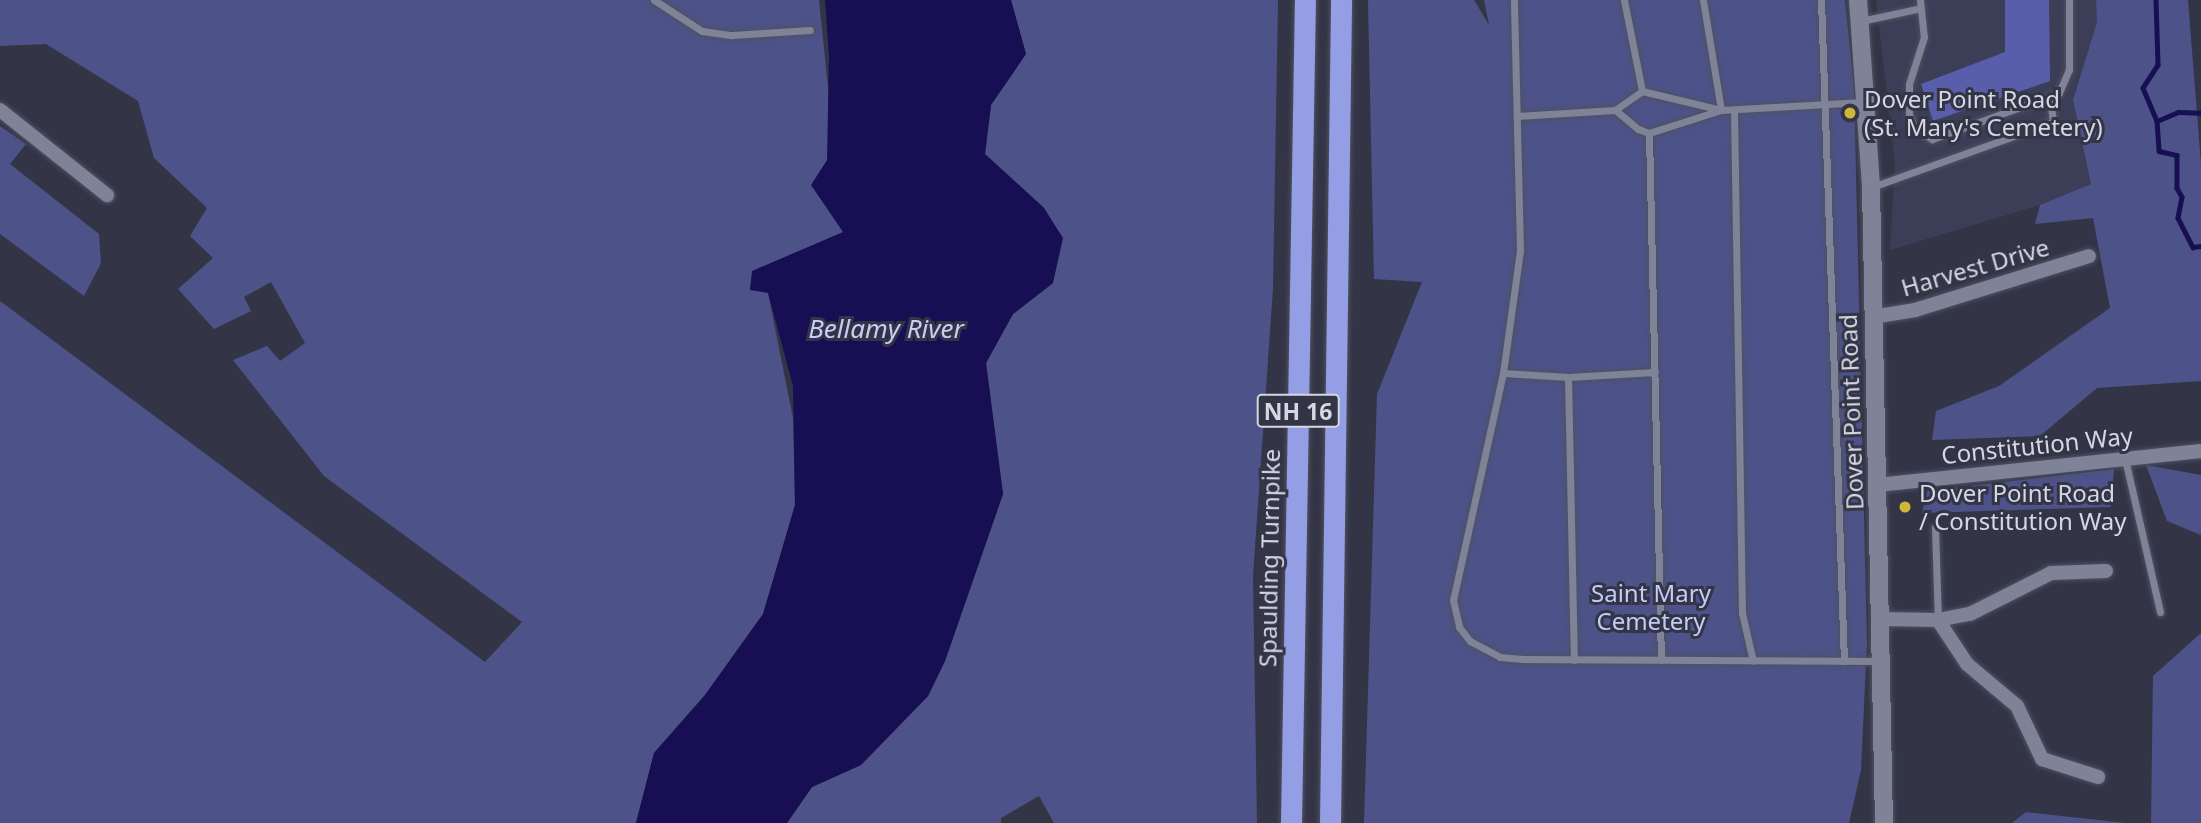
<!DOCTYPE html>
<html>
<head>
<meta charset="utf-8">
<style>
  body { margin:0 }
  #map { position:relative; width:2201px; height:823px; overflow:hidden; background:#333547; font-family:"Noto Sans",sans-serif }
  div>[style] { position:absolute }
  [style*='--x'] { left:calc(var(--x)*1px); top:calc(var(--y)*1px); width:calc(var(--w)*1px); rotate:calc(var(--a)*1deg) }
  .built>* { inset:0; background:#3b3e56 }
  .green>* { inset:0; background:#4d5389 }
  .water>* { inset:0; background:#170e54 }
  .stream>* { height:4.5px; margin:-2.25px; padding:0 2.25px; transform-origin:2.25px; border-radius:2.25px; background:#170e54 }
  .building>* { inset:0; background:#585ea9 }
  .roads { filter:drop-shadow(0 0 2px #4f5160) drop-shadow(0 0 2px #4f5160) }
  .lane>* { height:7px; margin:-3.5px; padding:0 3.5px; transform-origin:3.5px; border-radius:3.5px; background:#7f8398 }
  .street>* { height:14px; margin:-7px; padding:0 7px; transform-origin:7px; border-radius:7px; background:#7f8398 }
  .secondary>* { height:18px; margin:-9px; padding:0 9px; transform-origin:9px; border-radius:9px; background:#7f8398 }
  .highway>* { height:21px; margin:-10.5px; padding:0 10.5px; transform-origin:10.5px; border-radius:10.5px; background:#949ee4 }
  .dots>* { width:19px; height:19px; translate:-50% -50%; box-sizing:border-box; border:4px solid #333547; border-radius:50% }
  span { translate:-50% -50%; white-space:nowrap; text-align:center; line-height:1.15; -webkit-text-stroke:6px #333547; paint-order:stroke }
  .shield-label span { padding:2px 5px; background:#333547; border:2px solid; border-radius:5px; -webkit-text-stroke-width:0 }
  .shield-label { font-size:23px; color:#d5d7e2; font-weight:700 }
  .poi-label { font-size:24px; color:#d5d7e2 }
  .left { translate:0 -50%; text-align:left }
  .street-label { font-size:24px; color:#d5d7e2 }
  .park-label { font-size:24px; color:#c4cbf5 }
  .water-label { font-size:26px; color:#c6cdf7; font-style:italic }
</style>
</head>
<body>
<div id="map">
  <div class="built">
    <i style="clip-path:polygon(1876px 0,2096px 0,2097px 22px,2073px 100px,2091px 184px,2040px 205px,1890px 250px,1895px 164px)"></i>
  </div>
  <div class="green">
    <i style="clip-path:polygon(0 0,819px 0,843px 232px,768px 293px,793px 418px,795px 505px,763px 614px,705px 695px,654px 753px,636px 823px,0 823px,0 301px,485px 662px,522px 622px,324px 476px,233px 360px,267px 346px,280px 361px,305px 343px,271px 282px,244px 297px,251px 311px,214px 329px,178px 289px,213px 258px,190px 236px,207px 208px,154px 158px,138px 101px,46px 44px,0 46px)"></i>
    <i style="clip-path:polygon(1011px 0,1278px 0,1273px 288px,1253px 576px,1257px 823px,1054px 823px,1039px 796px,1001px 818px,1001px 823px,787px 823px,812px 787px,861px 765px,928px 696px,945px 661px,1003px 494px,986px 363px,1013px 314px,1053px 283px,1044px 208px,985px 154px,991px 105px,1026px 54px)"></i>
    <i style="clip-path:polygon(1368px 0,1474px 0,1489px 25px,1484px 0,1845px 0,1854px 88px,1867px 643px,1861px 770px,1849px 823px,1364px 823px,1377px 394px,1422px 282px,1374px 279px)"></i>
    <i style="clip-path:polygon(2096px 0,2188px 0,2201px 164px,2201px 381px,2097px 388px,2040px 436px,1932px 440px,1936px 411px,1999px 386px,2110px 308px,2093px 218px,2035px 224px,2040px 205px,2091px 184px,2073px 100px,2097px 22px)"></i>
    <i style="clip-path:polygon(0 126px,26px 144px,10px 164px,99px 234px,101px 263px,84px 296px,0 234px)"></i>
    <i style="clip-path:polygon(2146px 465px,2201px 475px,2201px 535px,2167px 521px)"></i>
    <i style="clip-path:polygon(2114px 469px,2111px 507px,1922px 513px,1927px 491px)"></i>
    <i style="clip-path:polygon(2201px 633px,2201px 823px,2151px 823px,2153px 676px)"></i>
    <i style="clip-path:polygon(2026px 812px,2125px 823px,2012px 823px)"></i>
  </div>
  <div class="water">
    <i style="clip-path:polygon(825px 0,1011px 0,1026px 54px,991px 105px,985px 154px,1044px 208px,1063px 238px,1053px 283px,1013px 314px,986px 363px,1003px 494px,945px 661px,928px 696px,861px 765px,812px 787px,787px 823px,636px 823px,654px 753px,705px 695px,763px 614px,795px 505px,793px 386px,768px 293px,750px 290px,752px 271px,843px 232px,811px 185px,827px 160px,829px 56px)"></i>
  </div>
  <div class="stream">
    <i style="--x:2156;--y:0;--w:65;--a:88.2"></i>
    <i style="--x:2158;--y:65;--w:27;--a:123"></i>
    <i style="--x:2143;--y:88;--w:36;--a:67"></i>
    <i style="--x:2157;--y:121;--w:30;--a:86"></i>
    <i style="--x:2159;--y:151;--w:18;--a:13"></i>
    <i style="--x:2177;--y:155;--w:33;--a:90"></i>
    <i style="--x:2177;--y:188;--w:10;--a:61"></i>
    <i style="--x:2182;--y:197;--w:21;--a:101"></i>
    <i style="--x:2178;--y:218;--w:33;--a:63"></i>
    <i style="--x:2193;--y:247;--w:8;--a:-7"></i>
    <i style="--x:2157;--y:121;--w:23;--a:-23"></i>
    <i style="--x:2178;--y:112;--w:23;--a:2"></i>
  </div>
  <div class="building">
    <i style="clip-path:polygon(2005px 0,2049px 0,2050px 81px,1933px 121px,1921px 84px,2005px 52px)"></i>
  </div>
  <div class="roads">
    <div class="lane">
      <i style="--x:654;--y:0;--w:57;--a:32.9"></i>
      <i style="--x:702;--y:31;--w:30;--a:8"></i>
      <i style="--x:732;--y:35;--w:78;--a:-3.7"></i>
      <i style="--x:1624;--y:0;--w:93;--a:78.8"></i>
      <i style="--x:1703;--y:0;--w:111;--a:80.7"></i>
      <i style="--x:1721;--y:110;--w:76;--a:162.3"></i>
      <i style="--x:1649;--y:133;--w:12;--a:-160"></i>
      <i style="--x:1638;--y:129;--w:30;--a:-140"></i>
      <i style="--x:1615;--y:110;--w:33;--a:-35"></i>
      <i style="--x:1642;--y:91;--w:81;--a:13.5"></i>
      <i style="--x:1721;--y:110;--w:142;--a:-3.2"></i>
      <i style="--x:1821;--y:0;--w:661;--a:88.01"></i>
      <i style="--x:1920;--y:0;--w:37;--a:84"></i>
      <i style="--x:1924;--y:37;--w:49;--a:107.7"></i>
      <i style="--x:1909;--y:84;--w:30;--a:90"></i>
      <i style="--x:1909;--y:114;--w:14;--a:69"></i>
      <i style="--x:1914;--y:127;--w:22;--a:34"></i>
      <i style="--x:1932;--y:139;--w:135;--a:-19.9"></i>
      <i style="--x:2059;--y:93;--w:25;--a:-67"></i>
      <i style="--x:2069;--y:70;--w:70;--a:-90"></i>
      <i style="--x:1861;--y:21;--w:61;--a:-12.2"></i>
      <i style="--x:1734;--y:110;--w:503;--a:89.09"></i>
      <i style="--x:1742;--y:613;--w:49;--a:77.1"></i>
      <i style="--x:1517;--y:116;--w:98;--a:-3.5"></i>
      <i style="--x:1649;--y:133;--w:527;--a:88.7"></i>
      <i style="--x:1872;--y:187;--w:192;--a:-19.8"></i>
      <i style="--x:2053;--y:122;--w:24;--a:-97"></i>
      <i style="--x:1655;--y:372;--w:87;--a:176.7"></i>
      <i style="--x:1568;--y:377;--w:65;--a:-176.5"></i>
      <i style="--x:1503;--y:373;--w:232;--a:102.4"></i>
      <i style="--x:1453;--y:600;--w:28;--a:77"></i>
      <i style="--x:1459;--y:627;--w:18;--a:52"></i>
      <i style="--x:1470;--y:641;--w:34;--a:28"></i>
      <i style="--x:1500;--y:657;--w:23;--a:5"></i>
      <i style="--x:1523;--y:659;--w:358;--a:0.3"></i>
      <i style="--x:1503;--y:373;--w:124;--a:-82.1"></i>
      <i style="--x:1520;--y:250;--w:250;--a:-91.4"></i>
      <i style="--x:1568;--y:377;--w:283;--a:88.8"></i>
      <i style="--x:2125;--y:459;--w:157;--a:77.1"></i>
      <i style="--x:1935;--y:527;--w:93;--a:88.2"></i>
    </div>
    <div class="street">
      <i style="--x:0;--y:110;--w:137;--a:38.5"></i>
      <i style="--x:1872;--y:317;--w:44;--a:-9.2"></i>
      <i style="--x:1915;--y:310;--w:182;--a:-17.2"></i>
      <i style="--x:1877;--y:485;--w:326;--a:-6"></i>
      <i style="--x:1881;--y:619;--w:57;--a:1"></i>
      <i style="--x:1938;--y:620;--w:33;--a:-11"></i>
      <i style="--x:1970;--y:614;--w:91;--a:-26.8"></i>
      <i style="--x:2051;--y:573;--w:55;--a:-2.1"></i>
      <i style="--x:1938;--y:620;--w:53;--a:56.6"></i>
      <i style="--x:1967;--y:664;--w:65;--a:40"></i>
      <i style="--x:2017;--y:706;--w:59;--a:64.7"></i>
      <i style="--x:2042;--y:759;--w:59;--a:17.8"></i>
    </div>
    <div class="secondary">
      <i style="--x:1858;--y:0;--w:187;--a:86"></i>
      <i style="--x:1871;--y:187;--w:636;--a:88.83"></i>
    </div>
    <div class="highway">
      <i style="--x:1291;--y:823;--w:823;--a:-89.03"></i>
      <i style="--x:1330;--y:823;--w:823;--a:-89.23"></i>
    </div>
  </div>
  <div class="dots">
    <i style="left:1850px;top:113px;background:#d0b736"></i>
    <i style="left:1905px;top:507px;background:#d0b736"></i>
  </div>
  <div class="shield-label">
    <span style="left:1298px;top:411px">NH 16</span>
  </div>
  <div class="poi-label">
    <span class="left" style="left:1864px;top:113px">Dover Point Road<br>(St. Mary's Cemetery)</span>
    <span class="left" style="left:1919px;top:507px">Dover Point Road<br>/ Constitution Way</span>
  </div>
  <div class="street-label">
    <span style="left:1975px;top:267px;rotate:-16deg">Harvest Drive</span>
    <span style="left:1851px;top:412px;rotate:-92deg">Dover Point Road</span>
    <span style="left:2037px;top:445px;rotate:-6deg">Constitution Way</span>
    <span style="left:1269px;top:558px;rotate:-89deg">Spaulding Turnpike</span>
  </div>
  <div class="park-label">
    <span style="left:1651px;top:607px">Saint Mary<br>Cemetery</span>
  </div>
  <div class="water-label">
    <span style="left:886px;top:329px">Bellamy River</span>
  </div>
</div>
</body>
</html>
